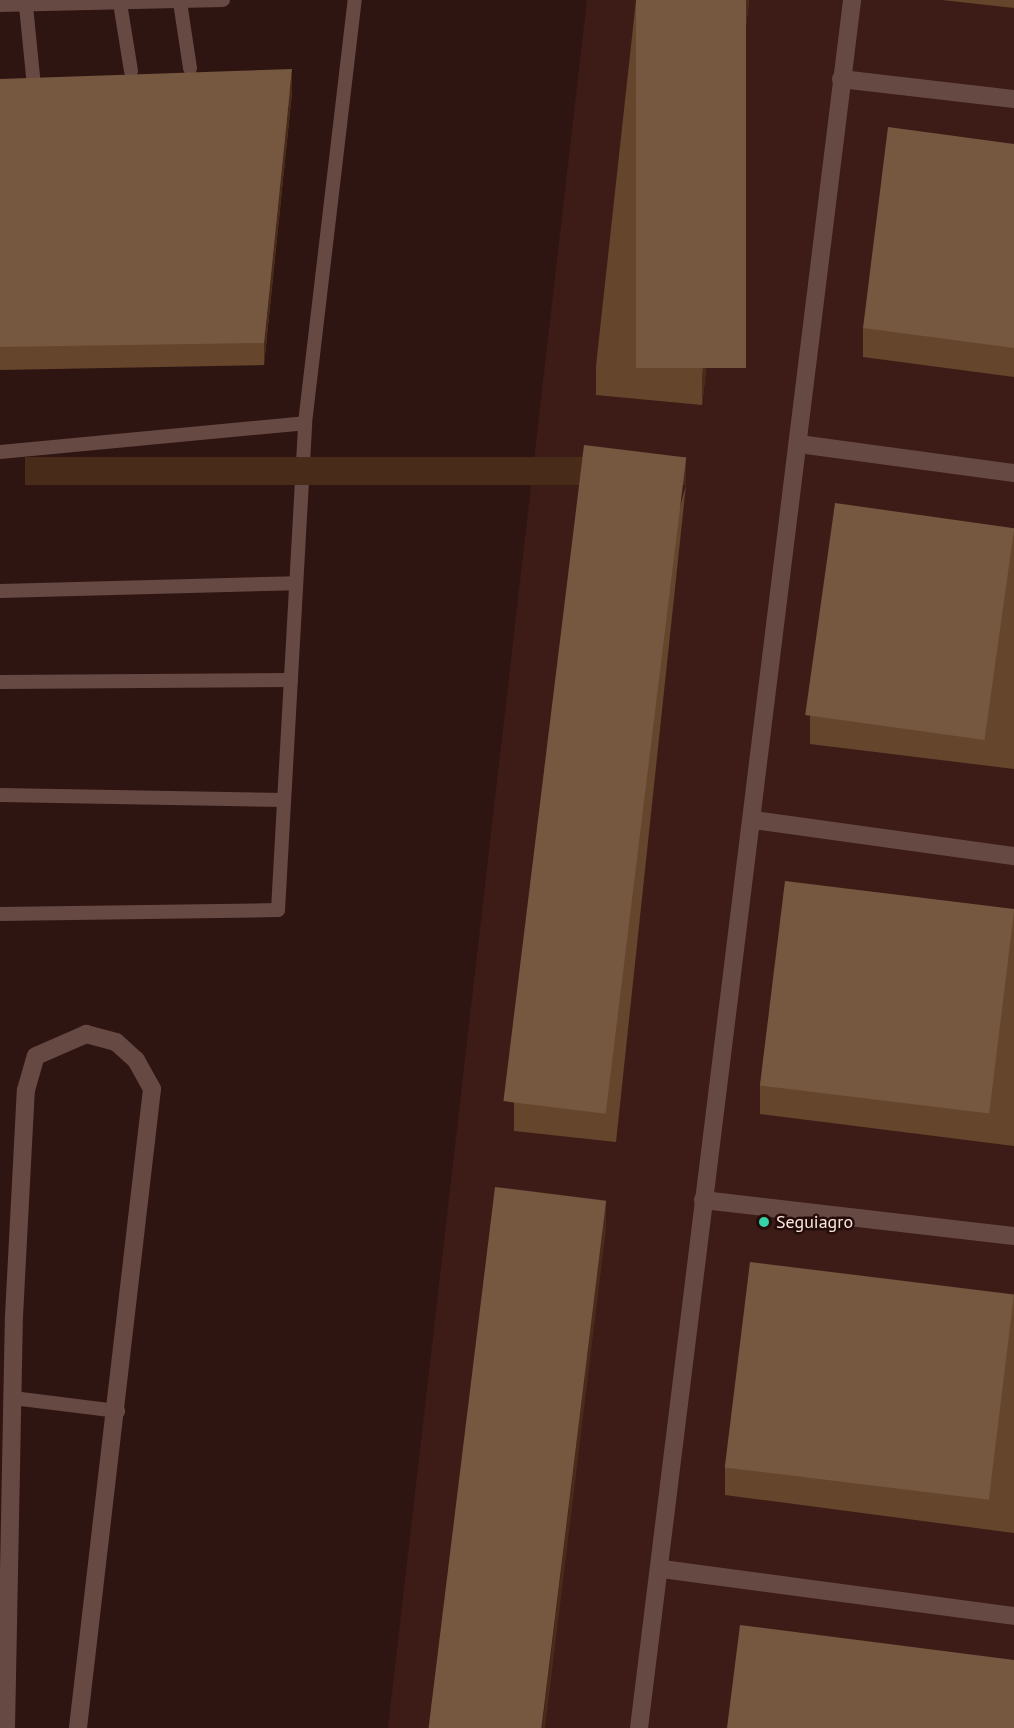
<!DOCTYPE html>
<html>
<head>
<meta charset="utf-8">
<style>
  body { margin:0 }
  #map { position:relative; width:1014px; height:1728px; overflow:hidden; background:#2f1511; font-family:"PT Sans",sans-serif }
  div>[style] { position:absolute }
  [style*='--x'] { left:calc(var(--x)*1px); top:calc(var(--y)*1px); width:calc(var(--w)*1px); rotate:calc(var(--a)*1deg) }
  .built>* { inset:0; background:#3d1c17 }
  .service>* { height:14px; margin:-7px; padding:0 7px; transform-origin:7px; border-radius:7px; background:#674944 }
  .minor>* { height:18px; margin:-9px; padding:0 9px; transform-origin:9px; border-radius:9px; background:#674944 }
  .wall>* { inset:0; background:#66452d }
  .shaded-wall>* { inset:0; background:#492b19; transform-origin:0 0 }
  .building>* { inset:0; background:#765740; transform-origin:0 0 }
  .dots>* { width:16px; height:16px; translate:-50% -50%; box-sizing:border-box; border:3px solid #240c09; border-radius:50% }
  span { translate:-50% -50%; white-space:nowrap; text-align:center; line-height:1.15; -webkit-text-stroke:5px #240c09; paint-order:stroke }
  .poi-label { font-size:18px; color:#fae7e4 }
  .left { translate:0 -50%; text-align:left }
</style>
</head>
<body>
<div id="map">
  <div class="built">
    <i style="clip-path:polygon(587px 0,1014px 0,1014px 1728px,388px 1728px)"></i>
  </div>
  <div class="service">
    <i style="--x:180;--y:2;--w:67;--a:81.4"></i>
    <i style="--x:120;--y:3;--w:69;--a:80.8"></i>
    <i style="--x:0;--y:5;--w:223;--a:-1.3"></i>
    <i style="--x:26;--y:6;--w:80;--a:84.3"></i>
    <i style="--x:0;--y:452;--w:306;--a:-5.4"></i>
    <i style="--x:0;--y:591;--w:296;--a:-1.5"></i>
    <i style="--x:0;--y:682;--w:291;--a:-0.4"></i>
    <i style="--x:0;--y:795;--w:284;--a:1"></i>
    <i style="--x:0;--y:914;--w:278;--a:-0.8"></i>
    <i style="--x:278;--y:910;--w:488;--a:-86.8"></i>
    <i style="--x:305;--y:423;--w:426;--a:-83.3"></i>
    <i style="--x:13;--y:1398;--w:106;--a:7.1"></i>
  </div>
  <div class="minor">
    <i style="--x:841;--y:79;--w:174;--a:6.6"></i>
    <i style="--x:799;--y:444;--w:217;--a:7.7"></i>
    <i style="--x:754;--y:820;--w:262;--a:7.9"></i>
    <i style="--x:703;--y:1200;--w:313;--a:6.6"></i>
    <i style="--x:662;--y:1569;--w:355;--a:7.6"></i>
    <i style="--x:6;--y:1728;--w:412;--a:-88.9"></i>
    <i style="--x:14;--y:1316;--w:226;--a:-87"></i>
    <i style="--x:26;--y:1090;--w:35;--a:-74"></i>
    <i style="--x:36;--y:1056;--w:55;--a:-23.7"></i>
    <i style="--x:86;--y:1034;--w:31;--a:15"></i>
    <i style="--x:116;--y:1042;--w:27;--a:42"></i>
    <i style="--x:136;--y:1060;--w:33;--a:61"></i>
    <i style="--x:152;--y:1089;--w:643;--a:96.61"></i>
    <i style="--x:639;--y:1728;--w:1741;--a:-82.97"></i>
  </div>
  <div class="wall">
    <i style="clip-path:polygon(636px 0,749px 0,702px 405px,596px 395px,596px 366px)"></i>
    <i style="clip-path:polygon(942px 0,1014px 0,1014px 8px)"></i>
    <i style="clip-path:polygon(0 79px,292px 92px,264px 365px,0 370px)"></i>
    <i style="clip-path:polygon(1014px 144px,1014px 377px,863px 357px,863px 328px)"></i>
    <i style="clip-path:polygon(686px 485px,616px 1142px,514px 1131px,514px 1102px)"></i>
    <i style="clip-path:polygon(1014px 528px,1014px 769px,810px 744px,810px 716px)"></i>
    <i style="clip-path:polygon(1014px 910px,1014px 1146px,760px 1114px,760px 1085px)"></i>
    <i style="clip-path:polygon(1014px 1296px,1014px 1533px,725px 1495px,725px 1467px)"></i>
  </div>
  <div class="shaded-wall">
    <i style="clip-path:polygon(746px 0,749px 0,702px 405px,702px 376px)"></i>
    <i style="clip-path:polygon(292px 69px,292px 92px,264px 365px,264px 343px)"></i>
    <i style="left:686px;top:457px;width:28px;height:661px;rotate:90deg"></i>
    <i style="clip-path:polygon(606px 1200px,606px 1229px,545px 1728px,542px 1728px)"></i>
  </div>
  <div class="building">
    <i style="left:636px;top:0;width:110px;height:368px"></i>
    <i style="clip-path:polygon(292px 69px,264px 343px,0 347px,0 79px)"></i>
    <i style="clip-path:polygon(888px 127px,1014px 144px,1014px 348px,863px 328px)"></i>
    <i style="left:584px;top:445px;width:103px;height:661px;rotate:7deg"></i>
    <i style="left:835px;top:503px;width:181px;height:214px;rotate:8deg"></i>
    <i style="left:785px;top:881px;width:231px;height:206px;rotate:7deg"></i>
    <i style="left:495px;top:1187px;width:112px;height:545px;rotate:7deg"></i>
    <i style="left:750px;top:1262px;width:266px;height:207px;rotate:7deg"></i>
    <i style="clip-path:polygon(740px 1625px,1014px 1660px,1014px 1728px,727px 1728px)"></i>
  </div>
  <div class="dots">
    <i style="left:764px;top:1222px;background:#34d4a8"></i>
  </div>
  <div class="poi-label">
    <span class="left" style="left:776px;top:1222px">Seguiagro</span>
  </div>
</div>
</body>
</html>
